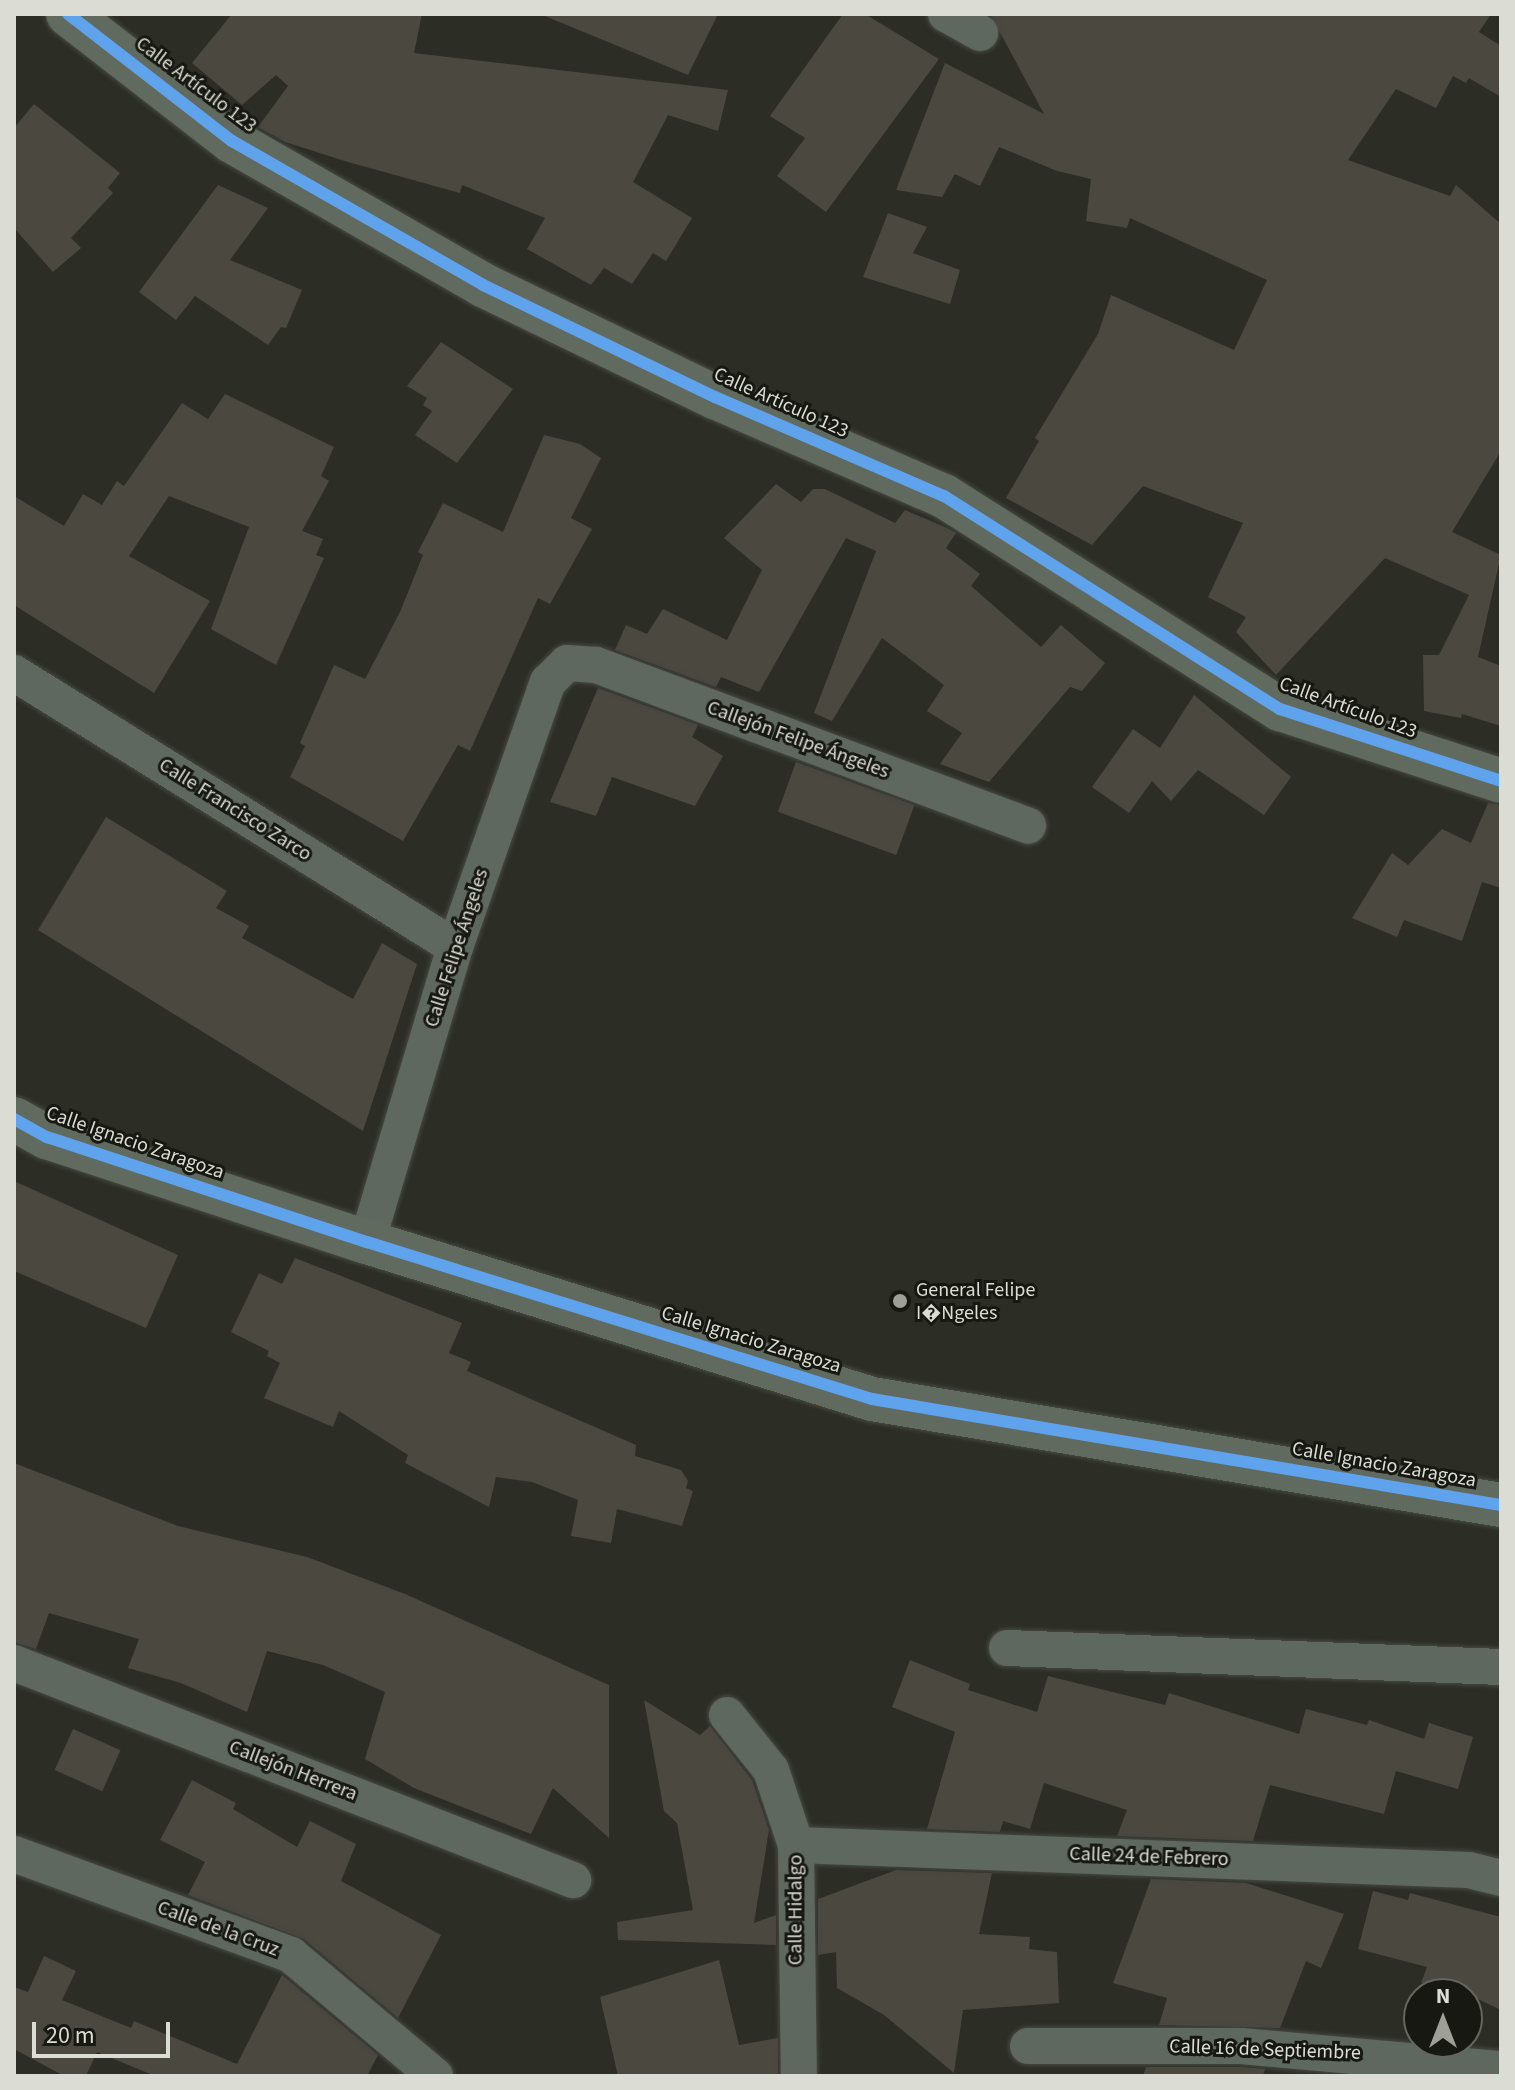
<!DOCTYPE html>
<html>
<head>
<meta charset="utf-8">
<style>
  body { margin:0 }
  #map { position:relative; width:1515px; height:2090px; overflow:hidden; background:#2c2e26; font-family:"Source Sans 3",sans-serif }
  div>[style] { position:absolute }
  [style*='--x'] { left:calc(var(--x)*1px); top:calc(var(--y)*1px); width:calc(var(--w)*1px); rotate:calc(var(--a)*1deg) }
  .building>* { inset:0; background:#4a483f; transform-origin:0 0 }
  .roads { filter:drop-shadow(0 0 2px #474943) drop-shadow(0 0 2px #474943) }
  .street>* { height:36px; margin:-18px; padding:0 18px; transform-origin:18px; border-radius:18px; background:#5f685e }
  .secondary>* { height:44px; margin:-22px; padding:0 22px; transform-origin:22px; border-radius:22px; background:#616a5f }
  .cycleway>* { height:12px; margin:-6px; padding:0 6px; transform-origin:6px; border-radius:6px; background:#60a3ed }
  .dots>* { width:22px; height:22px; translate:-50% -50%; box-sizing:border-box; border:4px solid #161811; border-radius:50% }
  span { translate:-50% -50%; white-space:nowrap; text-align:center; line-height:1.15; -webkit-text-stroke:6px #161811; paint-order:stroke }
  .street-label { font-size:20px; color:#dbddd4 }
  .poi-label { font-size:20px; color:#dbddd4 }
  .left { translate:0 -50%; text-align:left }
  .frame { position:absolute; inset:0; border:16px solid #dbddd4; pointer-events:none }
  .north { position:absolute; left:1403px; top:1978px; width:80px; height:80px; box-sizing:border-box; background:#161811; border:2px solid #65675f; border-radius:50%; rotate:0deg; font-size:22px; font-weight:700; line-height:32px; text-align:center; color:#dbddd4 }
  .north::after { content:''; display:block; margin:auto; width:28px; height:36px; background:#9ea097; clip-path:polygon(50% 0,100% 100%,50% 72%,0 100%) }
  .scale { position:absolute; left:32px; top:2022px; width:138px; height:36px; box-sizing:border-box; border:4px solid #dbddd4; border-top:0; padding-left:10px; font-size:24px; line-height:28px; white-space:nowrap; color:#dbddd4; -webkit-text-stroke:6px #161811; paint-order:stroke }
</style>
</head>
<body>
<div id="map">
  <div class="building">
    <i style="clip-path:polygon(232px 14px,422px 14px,414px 53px,728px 90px,718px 131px,668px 115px,633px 182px,692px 218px,666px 261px,653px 253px,632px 284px,604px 268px,591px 285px,527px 249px,545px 218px,462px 185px,460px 193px,348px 162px,285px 142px,258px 127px,288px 86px,276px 75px,242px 105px,192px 63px)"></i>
    <i style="clip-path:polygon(540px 14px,718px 14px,688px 75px)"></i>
    <i style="clip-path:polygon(843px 14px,865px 14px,939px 59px,826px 212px,777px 176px,805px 138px,770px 116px)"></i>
    <i style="clip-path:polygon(990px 14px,1491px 14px,1479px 32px,1501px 46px,1501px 97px,1469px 78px,1466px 83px,1453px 76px,1436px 108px,1396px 89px,1348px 160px,1450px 196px,1456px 185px,1501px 224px,1501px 451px,1452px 532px,1501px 555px,1478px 657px,1501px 666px,1501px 726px,1462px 714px,1461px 718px,1424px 711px,1423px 655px,1439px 655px,1469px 595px,1385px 558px,1276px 675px,1236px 632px,1246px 617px,1208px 597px,1243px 523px,1143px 486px,1092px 545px,1006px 498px,1039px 441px,1035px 438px,1098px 334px,1111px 295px,1234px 350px,1267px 280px,1130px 218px,1127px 228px,1086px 221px,1091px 179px,1057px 171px,999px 147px,980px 186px,955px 174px,942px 197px,896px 190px,945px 63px,1044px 114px)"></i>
    <i style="clip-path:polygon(34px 104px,120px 173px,108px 188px,113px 193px,71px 238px,81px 248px,53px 272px,14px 228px,14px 128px)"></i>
    <i style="clip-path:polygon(218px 185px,268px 208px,230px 260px,302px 290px,286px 328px,281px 327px,268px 345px,195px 296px,176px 320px,139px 292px)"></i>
    <i style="clip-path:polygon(888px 213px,927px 227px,913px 253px,960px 270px,950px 304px,863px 277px)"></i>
    <i style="clip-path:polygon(441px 342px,513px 389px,457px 463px,415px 435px,432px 411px,423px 405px,427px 398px,407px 386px)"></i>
    <i style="clip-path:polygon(225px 394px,334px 447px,321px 476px,329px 481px,302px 531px,323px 539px,316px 555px,324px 558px,276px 665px,211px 629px,249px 527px,169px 496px,129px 556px,210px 601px,154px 693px,14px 605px,14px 496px,64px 526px,83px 494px,102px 505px,117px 481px,124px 486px,182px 403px,208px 419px)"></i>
    <i style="clip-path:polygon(544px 435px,580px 444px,601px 458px,571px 518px,592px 529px,550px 604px,538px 598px,470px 751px,458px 745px,403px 841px,290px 777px,305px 746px,300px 743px,334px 665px,365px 679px,400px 612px,423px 555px,418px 552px,443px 503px,503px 532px)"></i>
    <i style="clip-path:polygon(776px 484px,801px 502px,813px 489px,825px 489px,895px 523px,905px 510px,947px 528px,956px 533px,946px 548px,980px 574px,971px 586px,1041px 647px,1061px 625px,1105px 663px,1082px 691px,1070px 687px,989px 782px,940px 764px,962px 733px,927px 711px,944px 685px,882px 638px,832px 721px,814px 713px,876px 551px,846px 538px,759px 692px,721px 677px,716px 687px,615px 650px,626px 625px,647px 634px,663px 609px,727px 640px,762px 570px,724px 538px)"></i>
    <i style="clip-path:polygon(598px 688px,698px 725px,692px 737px,723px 756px,695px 806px,612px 777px,596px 816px,550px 802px)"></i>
    <i style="clip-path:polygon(1194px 695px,1291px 777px,1264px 815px,1198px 770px,1171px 801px,1152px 781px,1129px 813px,1092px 787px,1133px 729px,1160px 748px)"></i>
    <i style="left:796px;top:762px;width:126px;height:53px;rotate:20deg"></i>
    <i style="clip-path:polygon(1488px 803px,1501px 805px,1501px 888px,1482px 882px,1462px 941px,1404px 920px,1397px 937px,1352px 918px,1392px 853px,1408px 865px,1442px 829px,1471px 843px)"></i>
    <i style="clip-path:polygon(106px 817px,227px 891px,216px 908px,249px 926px,242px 938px,353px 999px,382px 943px,417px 964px,363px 1131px,38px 930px)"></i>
    <i style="clip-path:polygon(14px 1181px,178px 1255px,146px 1328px,14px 1271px)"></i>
    <i style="clip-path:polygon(295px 1258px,462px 1323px,449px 1353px,471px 1362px,467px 1371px,636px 1445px,635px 1456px,681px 1470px,688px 1481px,686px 1488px,693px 1491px,682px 1526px,617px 1509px,611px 1543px,571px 1536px,578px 1500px,532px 1482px,496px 1477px,489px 1507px,405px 1463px,408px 1455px,339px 1411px,333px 1427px,264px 1398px,280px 1363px,267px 1356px,269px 1351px,231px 1332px,259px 1273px,282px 1284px)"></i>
    <i style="clip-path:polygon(14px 1463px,178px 1526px,307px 1557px,405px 1594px,609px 1685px,609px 1838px,553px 1788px,531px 1834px,414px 1788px,365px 1759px,385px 1692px,323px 1665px,267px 1651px,247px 1712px,181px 1683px,128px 1668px,139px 1639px,49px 1613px,36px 1649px,14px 1642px)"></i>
    <i style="clip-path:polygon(910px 1660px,970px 1684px,968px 1690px,1037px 1712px,1048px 1676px,1165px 1705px,1169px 1693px,1299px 1734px,1306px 1709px,1367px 1725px,1369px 1720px,1424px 1739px,1429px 1723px,1473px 1737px,1458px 1789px,1396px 1771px,1384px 1814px,1270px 1785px,1253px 1841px,1117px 1836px,1127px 1810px,1044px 1783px,1030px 1829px,1003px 1821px,1000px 1832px,927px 1829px,955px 1732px,892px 1707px)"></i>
    <i style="clip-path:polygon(644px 1700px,700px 1735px,710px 1726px,752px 1780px,769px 1830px,754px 1923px,776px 1915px,776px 1945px,618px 1940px,617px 1922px,693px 1910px,677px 1823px,664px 1811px)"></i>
    <i style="left:73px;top:1729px;width:52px;height:45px;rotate:24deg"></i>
    <i style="clip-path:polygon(192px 1780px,236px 1803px,233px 1809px,297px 1847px,310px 1821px,356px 1844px,341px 1881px,441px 1935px,398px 2018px,304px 1939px,188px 1895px,205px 1862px,160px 1840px)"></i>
    <i style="clip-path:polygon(896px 1870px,992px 1873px,979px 1934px,1030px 1937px,1029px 1949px,1057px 1952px,1059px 2003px,963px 2010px,954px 2073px,884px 2015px,837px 1988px,836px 1952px,818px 1955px,818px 1899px)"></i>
    <i style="clip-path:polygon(1151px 1879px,1246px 1883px,1344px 1914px,1321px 1968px,1306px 1961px,1280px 2028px,1159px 2025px,1167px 1998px,1113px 1983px)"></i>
    <i style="clip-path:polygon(1373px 1891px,1408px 1900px,1410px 1893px,1501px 1917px,1501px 2010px,1467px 1994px,1421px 1983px,1427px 1967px,1358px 1949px)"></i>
    <i style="clip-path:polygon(44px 1956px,76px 1971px,62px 2000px,131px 2028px,134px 2021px,237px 2064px,282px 1975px,378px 2055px,367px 2076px,155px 2076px,97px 2052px,86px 2076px,64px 2076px,14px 2049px,14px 1987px,28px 1992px)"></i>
    <i style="clip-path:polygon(719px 1960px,739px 2045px,778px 2038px,778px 2076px,618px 2076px,600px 1997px)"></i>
    <i style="clip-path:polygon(1146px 2067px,1240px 2067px,1265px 2069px,1263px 2076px,1143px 2076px)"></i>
  </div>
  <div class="roads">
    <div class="street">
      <i style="--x:946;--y:14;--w:39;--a:29"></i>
      <i style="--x:14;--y:673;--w:519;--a:31.85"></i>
      <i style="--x:367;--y:1242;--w:308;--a:-73.4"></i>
      <i style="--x:455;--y:947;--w:281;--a:-70.7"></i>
      <i style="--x:548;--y:682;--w:27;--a:-45"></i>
      <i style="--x:567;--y:663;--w:29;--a:4"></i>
      <i style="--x:596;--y:665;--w:461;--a:20.4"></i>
      <i style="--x:1007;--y:1648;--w:494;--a:2.2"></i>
      <i style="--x:14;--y:1663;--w:600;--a:21.22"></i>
      <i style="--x:727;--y:1715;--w:70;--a:51.3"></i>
      <i style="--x:771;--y:1770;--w:79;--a:71.6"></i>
      <i style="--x:796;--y:1845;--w:231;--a:89.3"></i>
      <i style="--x:796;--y:1845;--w:673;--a:2.13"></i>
      <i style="--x:1469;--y:1870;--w:33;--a:14"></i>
      <i style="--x:14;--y:1854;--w:295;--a:20"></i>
      <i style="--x:291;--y:1955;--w:188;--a:40"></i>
      <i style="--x:1028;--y:2046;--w:213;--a:0"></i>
      <i style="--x:1241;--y:2046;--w:261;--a:5.1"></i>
    </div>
    <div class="secondary">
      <i style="--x:68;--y:14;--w:207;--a:37.8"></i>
      <i style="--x:232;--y:141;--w:289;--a:29.8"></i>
      <i style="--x:483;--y:285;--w:258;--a:25.8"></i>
      <i style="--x:715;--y:397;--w:249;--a:23.4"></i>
      <i style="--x:944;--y:496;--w:398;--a:32.4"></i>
      <i style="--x:1280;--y:709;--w:232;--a:18"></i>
      <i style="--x:14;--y:1119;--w:38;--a:29"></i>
      <i style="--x:47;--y:1137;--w:337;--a:18.2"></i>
      <i style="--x:367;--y:1242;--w:529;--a:17.27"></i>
      <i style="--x:872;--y:1399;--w:638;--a:9.57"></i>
    </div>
  </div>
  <div class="cycleway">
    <i style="--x:68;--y:14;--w:207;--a:37.8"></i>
    <i style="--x:232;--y:141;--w:289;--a:29.8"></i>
    <i style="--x:483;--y:285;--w:258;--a:25.8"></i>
    <i style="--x:715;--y:397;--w:249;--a:23.4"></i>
    <i style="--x:944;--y:496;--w:398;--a:32.4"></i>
    <i style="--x:1280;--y:709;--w:232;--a:18"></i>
    <i style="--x:14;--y:1119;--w:38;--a:29"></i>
    <i style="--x:47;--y:1137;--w:337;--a:18.2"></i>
    <i style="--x:367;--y:1242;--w:529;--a:17.27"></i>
    <i style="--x:872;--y:1399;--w:638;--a:9.57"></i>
  </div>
  <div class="dots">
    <i style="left:900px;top:1301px;background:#9ea097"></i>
  </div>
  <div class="street-label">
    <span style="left:196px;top:85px;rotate:37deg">Calle Artículo 123</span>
    <span style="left:781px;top:403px;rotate:24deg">Calle Artículo 123</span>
    <span style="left:1348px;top:708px;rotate:20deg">Calle Artículo 123</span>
    <span style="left:798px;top:740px;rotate:20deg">Callejón Felipe Ángeles</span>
    <span style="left:235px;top:810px;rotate:32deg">Calle Francisco Zarco</span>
    <span style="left:457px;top:948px;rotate:-72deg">Calle Felipe Ángeles</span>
    <span style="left:135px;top:1143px;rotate:19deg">Calle Ignacio Zaragoza</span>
    <span style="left:751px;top:1340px;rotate:17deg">Calle Ignacio Zaragoza</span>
    <span style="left:1384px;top:1465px;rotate:10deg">Calle Ignacio Zaragoza</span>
    <span style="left:293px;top:1771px;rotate:21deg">Callejón Herrera</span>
    <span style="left:1149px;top:1857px;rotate:2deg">Calle 24 de Febrero</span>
    <span style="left:796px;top:1910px;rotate:-90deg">Calle Hidalgo</span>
    <span style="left:218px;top:1929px;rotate:20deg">Calle de la Cruz</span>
    <span style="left:1265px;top:2050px;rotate:2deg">Calle 16 de Septiembre</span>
  </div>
  <div class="poi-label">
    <span class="left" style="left:916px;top:1302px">General Felipe<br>I�Ngeles</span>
  </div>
  <div class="frame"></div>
  <div class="north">N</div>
  <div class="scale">20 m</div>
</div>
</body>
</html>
